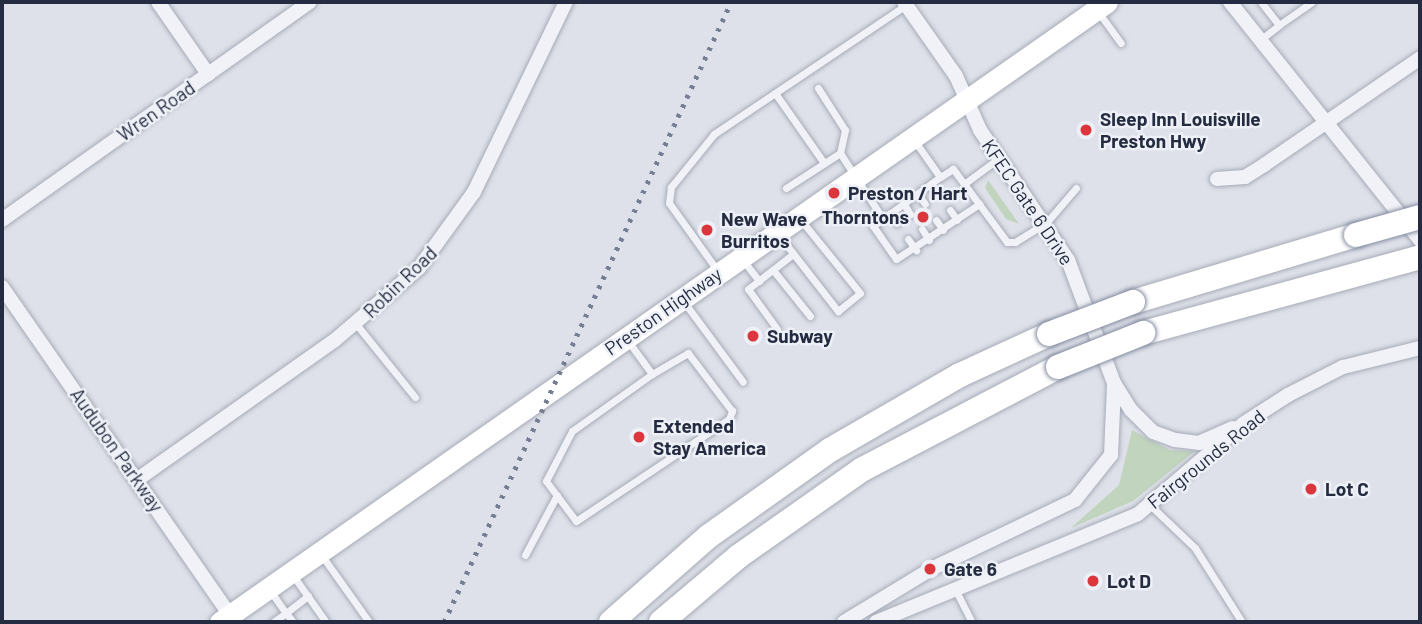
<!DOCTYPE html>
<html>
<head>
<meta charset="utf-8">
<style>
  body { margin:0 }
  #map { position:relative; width:1422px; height:624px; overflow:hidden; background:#dee1e9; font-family:Barlow,sans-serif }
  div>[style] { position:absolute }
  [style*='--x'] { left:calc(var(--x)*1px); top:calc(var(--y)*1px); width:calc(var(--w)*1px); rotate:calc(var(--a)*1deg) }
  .green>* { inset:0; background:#c1d4be }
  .roads { filter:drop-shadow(0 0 2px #a6abb7) drop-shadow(0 0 2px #a6abb7) }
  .lane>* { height:7px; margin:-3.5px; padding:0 3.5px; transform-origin:3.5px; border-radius:3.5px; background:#f1f2f7 }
  .street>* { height:14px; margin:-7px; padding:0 7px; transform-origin:7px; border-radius:7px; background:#f1f2f7 }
  .primary>* { height:21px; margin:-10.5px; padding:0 10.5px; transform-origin:10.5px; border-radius:10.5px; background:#fff }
  .highway>* { height:24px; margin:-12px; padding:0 12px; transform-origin:12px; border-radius:12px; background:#fff }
  .rail>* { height:4.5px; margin-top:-2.25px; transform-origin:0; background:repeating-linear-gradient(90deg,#767e94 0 3.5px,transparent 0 10.5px) }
  .bridges { filter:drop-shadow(0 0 2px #848ca1) drop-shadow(0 0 2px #848ca1) }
  .highway-bridge>* { height:24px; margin:-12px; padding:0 12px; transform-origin:12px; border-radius:12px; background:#fff }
  .dots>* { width:19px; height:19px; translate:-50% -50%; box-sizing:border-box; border:4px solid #edf0f6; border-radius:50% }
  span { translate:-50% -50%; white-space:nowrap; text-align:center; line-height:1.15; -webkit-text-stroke:5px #edf0f6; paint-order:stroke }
  .street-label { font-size:19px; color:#252c41 }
  .poi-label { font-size:19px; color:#252c41; font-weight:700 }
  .left { translate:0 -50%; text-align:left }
  .right { translate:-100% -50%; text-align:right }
  .frame { position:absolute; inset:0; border:4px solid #252c41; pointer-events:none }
</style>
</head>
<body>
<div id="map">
  <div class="green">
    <i style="clip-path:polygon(988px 180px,1019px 224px,1006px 219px,985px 188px)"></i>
    <i style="clip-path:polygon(1132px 430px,1170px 450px,1195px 451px,1133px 501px,1071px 528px,1119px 485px)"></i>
  </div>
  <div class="roads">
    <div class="lane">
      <i style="--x:1261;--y:2;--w:29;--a:52"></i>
      <i style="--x:1279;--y:25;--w:40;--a:-34.9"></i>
      <i style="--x:1099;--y:13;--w:37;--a:54"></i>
      <i style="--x:1260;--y:40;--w:24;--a:-38"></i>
      <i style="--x:818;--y:88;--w:50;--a:57.3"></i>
      <i style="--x:845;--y:130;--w:24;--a:102"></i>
      <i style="--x:840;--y:153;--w:79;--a:56.9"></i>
      <i style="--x:775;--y:93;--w:85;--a:55"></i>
      <i style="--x:914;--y:140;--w:45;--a:54.9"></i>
      <i style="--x:940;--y:177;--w:83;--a:143.8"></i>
      <i style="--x:873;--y:226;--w:40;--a:55.1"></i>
      <i style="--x:896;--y:259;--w:100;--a:-33.5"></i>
      <i style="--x:979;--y:204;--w:44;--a:-126.6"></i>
      <i style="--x:953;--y:169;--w:15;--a:148"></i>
      <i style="--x:931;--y:184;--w:12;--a:55"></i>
      <i style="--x:964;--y:184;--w:44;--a:-36.6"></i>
      <i style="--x:786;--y:188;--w:64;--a:-32.9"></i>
      <i style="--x:918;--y:194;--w:12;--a:55"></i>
      <i style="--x:904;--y:204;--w:12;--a:59"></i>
      <i style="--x:979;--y:204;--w:47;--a:53.6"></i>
      <i style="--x:1007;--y:242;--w:8;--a:0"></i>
      <i style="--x:1015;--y:242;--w:36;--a:-32"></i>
      <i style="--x:1046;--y:223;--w:46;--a:-49.4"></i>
      <i style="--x:950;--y:210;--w:12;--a:55"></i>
      <i style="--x:890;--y:213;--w:12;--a:55"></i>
      <i style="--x:936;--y:220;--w:12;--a:55"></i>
      <i style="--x:922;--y:229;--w:13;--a:58"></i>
      <i style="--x:778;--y:234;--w:98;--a:52.1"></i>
      <i style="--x:838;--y:311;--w:28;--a:-39"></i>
      <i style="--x:860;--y:293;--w:95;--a:-129"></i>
      <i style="--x:908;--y:239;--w:14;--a:54"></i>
      <i style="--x:742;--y:259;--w:28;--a:52"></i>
      <i style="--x:717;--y:270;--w:82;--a:-125.6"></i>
      <i style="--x:669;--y:203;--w:16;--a:-83"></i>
      <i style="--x:671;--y:187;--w:68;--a:-50.9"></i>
      <i style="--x:714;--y:134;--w:231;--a:-33.9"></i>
      <i style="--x:773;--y:270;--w:59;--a:51.2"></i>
      <i style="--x:684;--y:302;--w:99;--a:53.6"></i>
      <i style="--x:356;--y:324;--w:94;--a:51.1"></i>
      <i style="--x:777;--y:329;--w:49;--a:-125.9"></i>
      <i style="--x:748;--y:289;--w:57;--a:-37.9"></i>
      <i style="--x:628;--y:341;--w:41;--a:54"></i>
      <i style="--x:652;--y:374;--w:98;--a:144.5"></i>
      <i style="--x:572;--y:431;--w:56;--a:117.5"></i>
      <i style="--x:546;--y:481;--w:50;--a:53.1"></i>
      <i style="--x:576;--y:521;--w:184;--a:-33.7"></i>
      <i style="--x:729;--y:419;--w:9;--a:-69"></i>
      <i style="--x:732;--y:411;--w:73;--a:-127.2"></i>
      <i style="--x:688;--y:353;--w:42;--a:149.7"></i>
      <i style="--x:1150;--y:505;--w:62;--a:43.7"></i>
      <i style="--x:1195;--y:548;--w:88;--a:57.6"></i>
      <i style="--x:320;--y:553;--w:85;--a:54.6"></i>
      <i style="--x:525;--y:555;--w:68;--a:-61.9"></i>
      <i style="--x:292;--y:574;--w:59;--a:54.7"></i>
      <i style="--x:269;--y:589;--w:29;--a:55"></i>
      <i style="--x:286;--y:613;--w:16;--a:145"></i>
      <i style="--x:955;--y:589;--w:37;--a:63"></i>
      <i style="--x:293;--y:622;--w:11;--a:-128"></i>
      <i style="--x:286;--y:613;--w:28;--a:-38"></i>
    </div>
    <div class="street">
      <i style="--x:158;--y:2;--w:88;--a:55.2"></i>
      <i style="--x:904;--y:2;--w:90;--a:54.9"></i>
      <i style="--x:956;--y:76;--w:59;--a:66"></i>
      <i style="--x:980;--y:130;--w:157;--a:55.9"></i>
      <i style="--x:1068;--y:260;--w:131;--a:69.5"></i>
      <i style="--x:1114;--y:383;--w:32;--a:58"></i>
      <i style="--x:1131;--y:410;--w:31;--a:45"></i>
      <i style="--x:1153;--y:432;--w:23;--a:20"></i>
      <i style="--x:1175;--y:440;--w:24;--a:7"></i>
      <i style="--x:1199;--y:443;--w:37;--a:-24"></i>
      <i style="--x:1230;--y:2;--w:305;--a:51.4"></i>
      <i style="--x:1217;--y:179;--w:28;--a:-4"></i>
      <i style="--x:1245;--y:177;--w:22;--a:-32"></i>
      <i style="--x:1264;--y:165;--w:189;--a:-34.4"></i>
      <i style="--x:2;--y:220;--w:377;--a:-35.3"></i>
      <i style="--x:2;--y:287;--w:399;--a:55.2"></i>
      <i style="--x:138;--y:479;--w:241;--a:-35.2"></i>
      <i style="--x:335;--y:340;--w:111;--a:-40.6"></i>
      <i style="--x:419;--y:268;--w:94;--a:-54.1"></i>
      <i style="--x:474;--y:192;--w:211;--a:-64.2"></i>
      <i style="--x:844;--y:622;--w:102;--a:-31.3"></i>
      <i style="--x:931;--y:569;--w:160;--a:-25.6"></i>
      <i style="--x:1075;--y:500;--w:58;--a:-51.3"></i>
      <i style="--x:1111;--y:455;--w:70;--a:-87.5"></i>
      <i style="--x:876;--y:622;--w:283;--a:-22.4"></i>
      <i style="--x:1138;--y:514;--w:138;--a:-40.6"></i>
      <i style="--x:1243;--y:424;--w:54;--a:-32.8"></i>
      <i style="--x:1288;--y:395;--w:62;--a:-27"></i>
      <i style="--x:1343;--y:367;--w:79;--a:-13.9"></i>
    </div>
    <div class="primary">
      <i style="--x:220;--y:622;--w:1082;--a:-34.95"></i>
    </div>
    <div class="highway">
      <i style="--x:1133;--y:302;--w:233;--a:-16.7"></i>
      <i style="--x:1143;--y:333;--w:287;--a:-15.3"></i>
      <i style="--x:611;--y:622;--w:130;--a:-41.3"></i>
      <i style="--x:709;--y:536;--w:148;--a:-35.4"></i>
      <i style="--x:830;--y:450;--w:150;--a:-30"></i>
      <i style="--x:960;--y:375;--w:98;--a:-24.7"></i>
      <i style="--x:661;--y:622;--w:102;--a:-40.2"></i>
      <i style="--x:739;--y:556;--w:151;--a:-35.1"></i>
      <i style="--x:863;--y:469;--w:220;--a:-27.6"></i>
    </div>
  </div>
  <div class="rail">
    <i style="--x:444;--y:622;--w:683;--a:-65.16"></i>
  </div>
  <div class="bridges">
    <div class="highway-bridge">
      <i style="--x:1356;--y:235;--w:66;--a:-15.7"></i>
      <i style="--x:1049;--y:334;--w:90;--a:-20.9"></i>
      <i style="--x:1058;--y:367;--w:92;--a:-21.8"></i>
    </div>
  </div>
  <div class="dots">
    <i style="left:1086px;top:130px;background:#db363c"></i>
    <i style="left:834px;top:193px;background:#db363c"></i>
    <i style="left:923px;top:217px;background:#db363c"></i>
    <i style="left:707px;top:230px;background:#db363c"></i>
    <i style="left:753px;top:336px;background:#db363c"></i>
    <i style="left:639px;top:437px;background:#db363c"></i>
    <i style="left:1311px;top:489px;background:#db363c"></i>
    <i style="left:930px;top:569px;background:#db363c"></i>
    <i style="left:1093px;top:581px;background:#db363c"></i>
  </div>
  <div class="street-label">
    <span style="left:156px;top:111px;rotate:-35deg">Wren Road</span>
    <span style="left:1028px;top:202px;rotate:56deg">KFEC Gate 6 Drive</span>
    <span style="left:400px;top:282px;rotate:-44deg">Robin Road</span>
    <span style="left:663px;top:311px;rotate:-35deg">Preston Highway</span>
    <span style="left:117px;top:450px;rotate:55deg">Audubon Parkway</span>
    <span style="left:1206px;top:459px;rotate:-39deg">Fairgrounds Road</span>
  </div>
  <div class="poi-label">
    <span class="left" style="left:1100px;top:130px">Sleep Inn Louisville<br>Preston Hwy</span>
    <span class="left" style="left:848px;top:193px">Preston / Hart</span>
    <span class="right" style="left:909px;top:217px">Thorntons</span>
    <span class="left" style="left:721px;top:230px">New Wave<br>Burritos</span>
    <span class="left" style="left:767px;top:336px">Subway</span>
    <span class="left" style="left:653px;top:437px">Extended<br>Stay America</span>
    <span class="left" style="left:1325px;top:489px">Lot C</span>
    <span class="left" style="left:944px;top:569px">Gate 6</span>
    <span class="left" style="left:1107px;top:581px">Lot D</span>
  </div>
  <div class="frame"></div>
</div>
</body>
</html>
